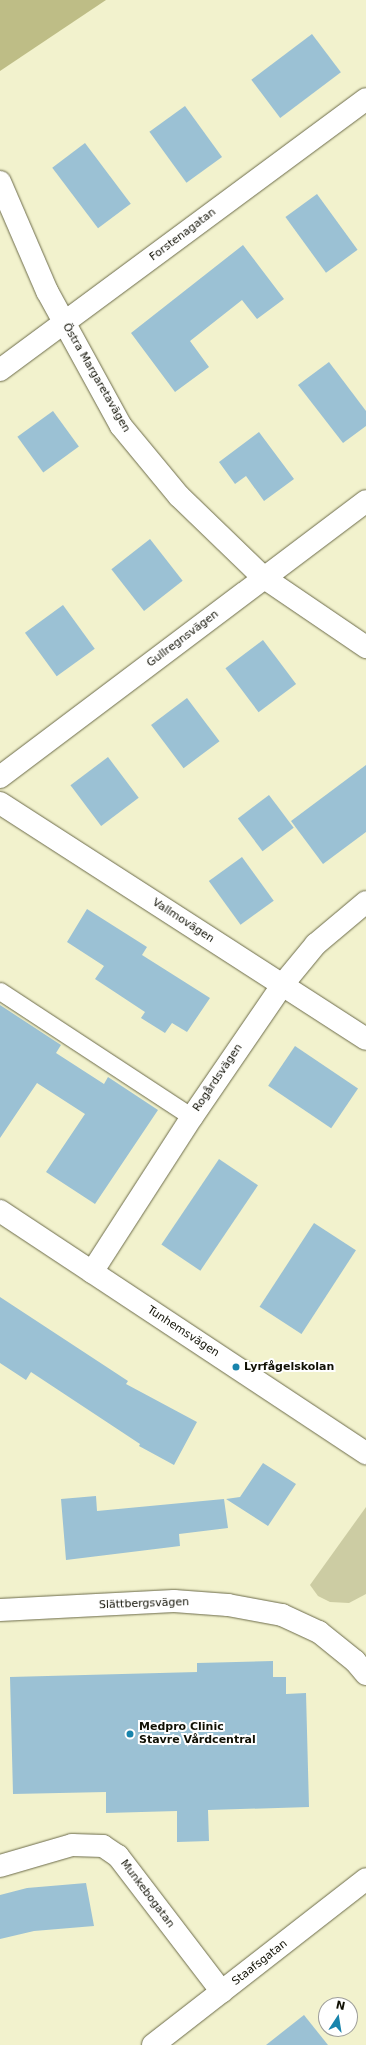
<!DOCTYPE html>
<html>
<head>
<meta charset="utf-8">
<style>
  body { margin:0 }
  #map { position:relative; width:366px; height:2045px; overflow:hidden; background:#f2f2cd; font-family:"DejaVu Sans",sans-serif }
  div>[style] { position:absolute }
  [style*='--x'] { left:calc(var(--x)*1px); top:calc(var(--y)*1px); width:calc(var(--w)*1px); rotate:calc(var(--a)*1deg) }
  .green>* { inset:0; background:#cccca3 }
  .forest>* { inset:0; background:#bebd86 }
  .building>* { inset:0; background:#9bc1d4; transform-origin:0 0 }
  .roads { filter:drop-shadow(0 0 1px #6c6b4a) drop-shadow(0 0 1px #6c6b4a) }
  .lane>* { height:17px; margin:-8.5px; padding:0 8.5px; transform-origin:8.5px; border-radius:8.5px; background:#fff }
  .street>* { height:22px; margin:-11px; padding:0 11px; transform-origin:11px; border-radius:11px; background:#fff }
  .secondary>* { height:22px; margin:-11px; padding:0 11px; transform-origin:11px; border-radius:11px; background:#fff }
  .dots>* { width:11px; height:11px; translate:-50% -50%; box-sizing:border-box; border:2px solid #fff; border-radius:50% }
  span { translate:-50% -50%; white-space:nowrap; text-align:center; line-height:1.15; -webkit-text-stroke:4px #fff; paint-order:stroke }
  .street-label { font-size:11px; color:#101004 }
  .poi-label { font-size:11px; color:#101004; font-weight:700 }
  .left { translate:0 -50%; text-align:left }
  .north { position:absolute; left:318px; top:1997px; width:40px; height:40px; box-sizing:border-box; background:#fff; border:1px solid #9f9f9b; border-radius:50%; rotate:12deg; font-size:11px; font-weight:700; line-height:16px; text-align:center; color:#101004 }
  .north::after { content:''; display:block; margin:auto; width:14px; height:18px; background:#1884ac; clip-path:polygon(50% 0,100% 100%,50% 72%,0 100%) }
</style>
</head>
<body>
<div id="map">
  <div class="green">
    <i style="clip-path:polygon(366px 1507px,366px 1594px,349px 1603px,330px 1602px,318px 1596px,310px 1585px)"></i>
  </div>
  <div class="forest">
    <i style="clip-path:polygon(0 0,106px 0,0 71px)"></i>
  </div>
  <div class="building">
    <i style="left:312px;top:34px;width:48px;height:76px;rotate:53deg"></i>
    <i style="left:185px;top:106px;width:63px;height:44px;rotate:54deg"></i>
    <i style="left:85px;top:143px;width:76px;height:41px;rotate:53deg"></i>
    <i style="left:317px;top:194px;width:69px;height:39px;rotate:54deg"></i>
    <i style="clip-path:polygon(243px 245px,284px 299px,257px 319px,242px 300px,190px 341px,209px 367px,175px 392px,131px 333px)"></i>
    <i style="clip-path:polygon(329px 362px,366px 411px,366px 426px,343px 443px,298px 385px)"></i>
    <i style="left:53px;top:411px;width:44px;height:44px;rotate:54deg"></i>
    <i style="clip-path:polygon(259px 432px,294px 479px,264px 501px,246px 476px,235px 484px,219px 462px)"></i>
    <i style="left:150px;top:539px;width:53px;height:49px;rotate:52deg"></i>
    <i style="left:63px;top:605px;width:54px;height:47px;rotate:54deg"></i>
    <i style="left:263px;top:640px;width:55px;height:47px;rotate:53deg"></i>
    <i style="left:187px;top:698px;width:54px;height:45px;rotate:53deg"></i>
    <i style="left:108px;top:757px;width:51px;height:47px;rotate:53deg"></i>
    <i style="clip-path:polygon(366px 765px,366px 832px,323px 864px,291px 821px)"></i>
    <i style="left:269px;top:795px;width:41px;height:39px;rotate:53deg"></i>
    <i style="left:242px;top:857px;width:54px;height:41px;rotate:54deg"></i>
    <i style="clip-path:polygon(87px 909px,147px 947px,142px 955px,210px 998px,187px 1032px,172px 1023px,165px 1033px,141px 1018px,145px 1012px,95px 979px,104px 966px,67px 942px)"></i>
    <i style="clip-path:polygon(0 1005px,61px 1045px,56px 1053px,104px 1084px,108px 1077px,158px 1110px,95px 1204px,46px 1172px,85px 1114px,37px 1083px,0 1138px)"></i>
    <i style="left:295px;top:1046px;width:76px;height:48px;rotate:34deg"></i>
    <i style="left:219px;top:1159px;width:47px;height:103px;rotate:34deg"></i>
    <i style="left:314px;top:1223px;width:50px;height:100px;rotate:33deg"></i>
    <i style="clip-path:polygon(0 1297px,128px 1381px,126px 1384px,197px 1422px,174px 1465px,139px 1446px,140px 1444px,31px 1372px,26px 1380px,0 1363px)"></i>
    <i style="clip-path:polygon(263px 1463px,296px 1484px,268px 1526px,226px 1499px,240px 1497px)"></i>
    <i style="clip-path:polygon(96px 1496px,97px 1511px,224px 1499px,228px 1528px,179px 1534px,180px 1546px,66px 1560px,61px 1499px)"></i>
    <i style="clip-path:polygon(273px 1661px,273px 1677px,286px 1677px,286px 1694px,306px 1693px,309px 1807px,208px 1810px,209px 1841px,177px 1842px,177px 1811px,106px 1813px,106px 1792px,13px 1794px,10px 1677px,197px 1672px,197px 1663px)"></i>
    <i style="clip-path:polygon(86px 1883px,94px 1926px,34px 1931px,0 1939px,0 1895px,27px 1888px)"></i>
    <i style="clip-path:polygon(304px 2015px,328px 2045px,266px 2045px)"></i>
  </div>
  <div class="roads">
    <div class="lane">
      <i style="--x:0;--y:991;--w:230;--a:33.3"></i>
    </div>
    <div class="street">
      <i style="--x:0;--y:182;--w:119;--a:66.7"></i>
      <i style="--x:47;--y:291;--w:154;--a:61.3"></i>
      <i style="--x:121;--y:426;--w:91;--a:50.4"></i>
      <i style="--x:179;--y:496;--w:117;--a:44"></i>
      <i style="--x:263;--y:577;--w:125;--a:34.2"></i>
      <i style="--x:0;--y:370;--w:455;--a:-36.5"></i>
      <i style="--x:0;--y:777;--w:458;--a:-37"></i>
      <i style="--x:0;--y:803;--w:435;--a:32.8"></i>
      <i style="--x:92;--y:1272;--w:184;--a:-57.2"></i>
      <i style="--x:192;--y:1117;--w:161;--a:-55.6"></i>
      <i style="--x:283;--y:984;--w:52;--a:-50.5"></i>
      <i style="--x:316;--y:944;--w:65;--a:-40"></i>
      <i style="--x:0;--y:1610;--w:174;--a:-3"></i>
      <i style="--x:174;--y:1601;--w:54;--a:4.2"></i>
      <i style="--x:228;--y:1605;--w:55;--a:10.5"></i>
      <i style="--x:282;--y:1615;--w:41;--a:24.7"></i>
      <i style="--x:319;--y:1632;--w:46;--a:38.9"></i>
      <i style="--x:355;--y:1661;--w:17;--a:50"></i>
      <i style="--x:0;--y:1866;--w:75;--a:-16.3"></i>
      <i style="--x:72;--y:1845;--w:31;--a:2"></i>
      <i style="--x:103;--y:1846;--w:18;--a:34"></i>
      <i style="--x:118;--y:1856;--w:171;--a:52.6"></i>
      <i style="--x:153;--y:2045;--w:270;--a:-37.9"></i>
    </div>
    <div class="secondary">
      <i style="--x:0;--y:1211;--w:439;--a:33.5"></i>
    </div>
  </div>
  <div class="dots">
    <i style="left:236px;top:1367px;background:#1884ac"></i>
    <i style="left:130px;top:1734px;background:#1884ac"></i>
  </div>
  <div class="street-label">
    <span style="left:183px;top:235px;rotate:-37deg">Forstenagatan</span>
    <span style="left:96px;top:378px;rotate:60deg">Östra Margaretavägen</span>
    <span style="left:183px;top:639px;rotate:-37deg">Gullregnsvägen</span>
    <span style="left:183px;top:921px;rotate:33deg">Vallmovägen</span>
    <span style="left:218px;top:1078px;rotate:-56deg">Rogårdsvägen</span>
    <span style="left:183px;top:1332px;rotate:33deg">Tunhemsvägen</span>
    <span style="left:144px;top:1604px;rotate:-2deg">Slättbergsvägen</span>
    <span style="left:147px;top:1894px;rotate:53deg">Munkebogatan</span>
    <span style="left:260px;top:1963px;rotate:-38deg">Staafsgatan</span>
  </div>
  <div class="poi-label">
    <span class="left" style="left:244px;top:1367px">Lyrfågelskolan</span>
    <span class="left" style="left:139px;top:1734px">Medpro Clinic<br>Stavre Vårdcentral</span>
  </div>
  <div class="north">N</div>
</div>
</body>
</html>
